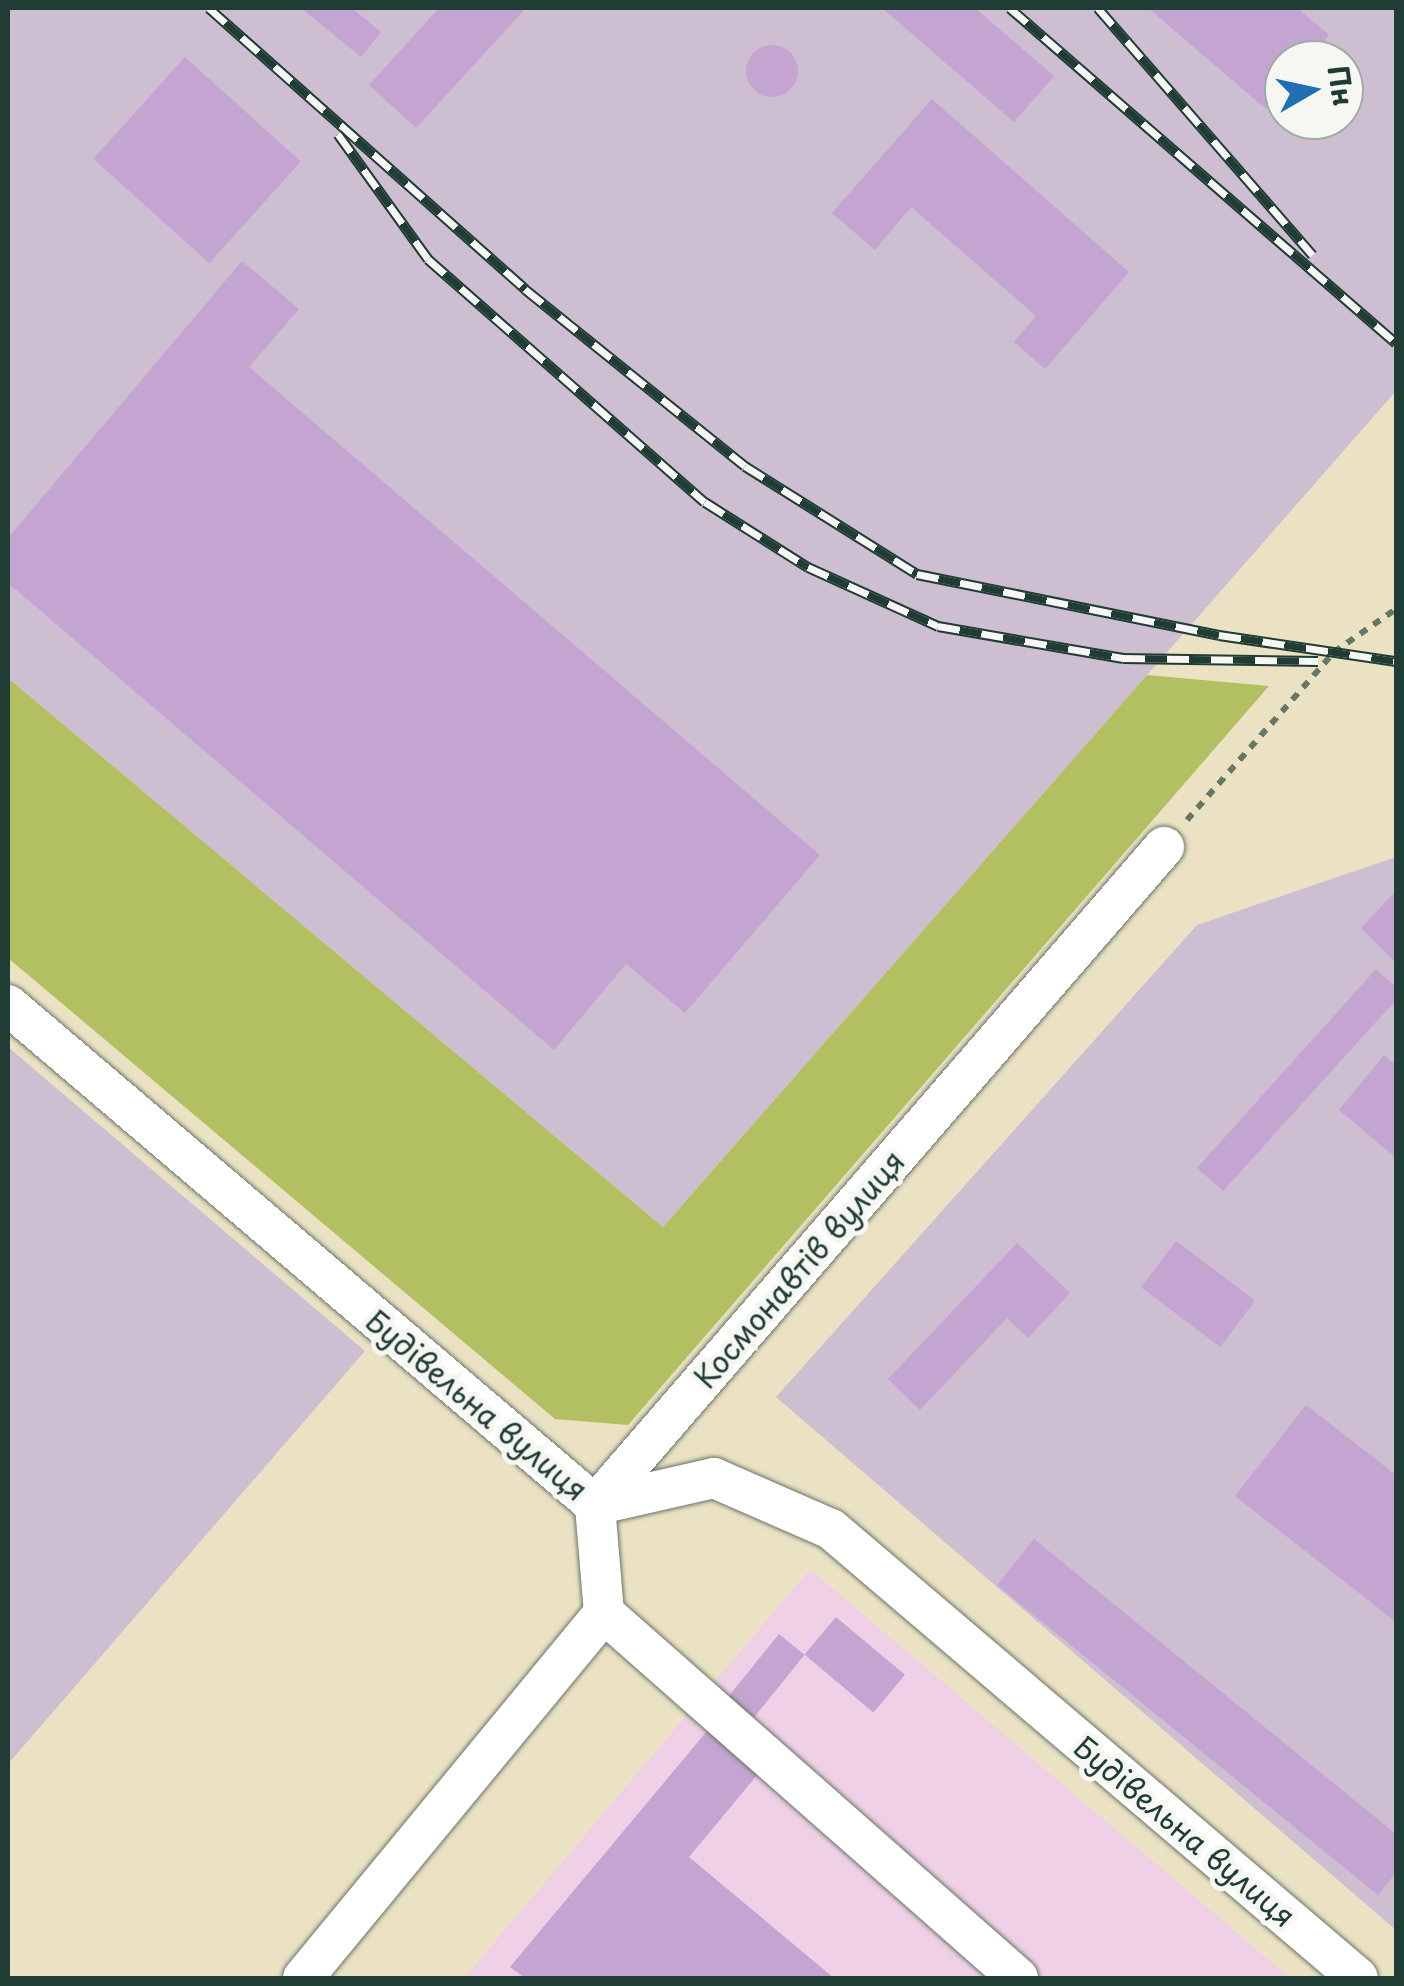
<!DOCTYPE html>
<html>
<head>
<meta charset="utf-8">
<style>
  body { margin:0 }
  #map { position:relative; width:1404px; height:1986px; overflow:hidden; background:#ebe2c4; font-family:"Playpen Sans",sans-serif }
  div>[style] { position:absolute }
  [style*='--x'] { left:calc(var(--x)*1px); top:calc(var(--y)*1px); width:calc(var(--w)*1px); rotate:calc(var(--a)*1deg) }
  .built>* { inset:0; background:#efd0e6 }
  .industrial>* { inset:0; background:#cdbed2 }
  .green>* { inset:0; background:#b3c062 }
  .building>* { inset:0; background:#c4a5d2; transform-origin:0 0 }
  .round { border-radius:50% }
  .path>* { height:6px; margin-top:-3px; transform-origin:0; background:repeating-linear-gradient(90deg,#676 0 8px,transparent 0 16px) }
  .roads { filter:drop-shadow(0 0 2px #676) drop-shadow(0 0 2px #676) }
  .minor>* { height:40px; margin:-20px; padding:0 20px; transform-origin:20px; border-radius:20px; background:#fff }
  .rail>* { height:11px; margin-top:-5.5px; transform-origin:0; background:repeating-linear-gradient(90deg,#f6f6f2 0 22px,#1f3d34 0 44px); box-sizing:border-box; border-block:2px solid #1f3d34 }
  span { translate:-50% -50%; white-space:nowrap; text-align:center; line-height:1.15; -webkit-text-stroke:10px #f6f6f2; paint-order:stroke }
  .street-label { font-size:30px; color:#1f3d34 }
  .frame { position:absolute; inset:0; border:10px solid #1f3d34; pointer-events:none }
  .north { position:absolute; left:1264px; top:40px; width:100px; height:100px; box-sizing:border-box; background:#f6f6f2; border:2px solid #a0aca6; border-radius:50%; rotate:81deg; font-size:28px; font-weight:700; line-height:40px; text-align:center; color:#1f3d34 }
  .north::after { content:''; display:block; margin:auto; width:35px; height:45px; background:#1f6fb2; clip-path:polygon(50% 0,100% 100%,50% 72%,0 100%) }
</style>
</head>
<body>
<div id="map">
  <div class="built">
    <i style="clip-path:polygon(810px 1569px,1290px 1978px,464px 1978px)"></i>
  </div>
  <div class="industrial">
    <i style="clip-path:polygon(evenodd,8px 8px,1396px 8px,1396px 391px,663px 1227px,8px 678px,8px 8px,1284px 60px,1344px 60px,1344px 120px,1284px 120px,1284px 60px)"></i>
    <i style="clip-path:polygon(1396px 857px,1396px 1930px,776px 1397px,1197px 925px)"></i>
    <i style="clip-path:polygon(8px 1047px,365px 1351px,8px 1764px)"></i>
  </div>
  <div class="green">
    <i style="clip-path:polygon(1147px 675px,1269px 686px,628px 1425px,555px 1419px,8px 958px,8px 678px,663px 1227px)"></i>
  </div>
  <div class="building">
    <i style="clip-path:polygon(301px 8px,352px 8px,381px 32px,361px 57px)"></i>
    <i style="clip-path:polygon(439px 8px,526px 8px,416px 128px,369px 85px)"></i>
    <i style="clip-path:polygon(882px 8px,975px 8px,1054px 76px,1014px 122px)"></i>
    <i style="clip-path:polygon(1148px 8px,1297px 8px,1329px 35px,1308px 60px,1284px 60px,1284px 88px,1266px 109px)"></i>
    <i class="round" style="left:746px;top:45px;width:52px;height:52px"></i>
    <i style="left:185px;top:57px;width:156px;height:137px;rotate:42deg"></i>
    <i style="clip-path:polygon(932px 99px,1129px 272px,1045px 369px,1014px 342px,1036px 316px,911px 207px,875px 250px,832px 213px)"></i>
    <i style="clip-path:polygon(242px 261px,299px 309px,249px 367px,820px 855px,685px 1013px,626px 964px,554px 1050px,8px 583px,8px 538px)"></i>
    <i style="clip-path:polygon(1396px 891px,1396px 963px,1361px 928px)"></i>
    <i style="clip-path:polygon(1376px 969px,1396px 987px,1396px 1000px,1223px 1191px,1197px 1168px)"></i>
    <i style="clip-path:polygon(1384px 1055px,1396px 1065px,1396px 1158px,1339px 1110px)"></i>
    <i style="left:1176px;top:1241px;width:99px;height:58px;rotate:37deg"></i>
    <i style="clip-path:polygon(1017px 1243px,1070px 1293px,1028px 1338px,1007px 1318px,920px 1410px,888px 1379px)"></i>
    <i style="clip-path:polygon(1306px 1405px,1396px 1475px,1396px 1622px,1235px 1496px)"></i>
    <i style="clip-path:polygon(1034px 1539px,1396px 1834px,1396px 1873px,1378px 1895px,997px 1585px)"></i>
    <i style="left:836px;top:1617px;width:90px;height:49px;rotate:40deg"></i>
    <i style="left:779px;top:1634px;width:33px;height:82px;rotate:39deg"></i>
    <i style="clip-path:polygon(707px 1731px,758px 1774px,689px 1857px,834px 1978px,525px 1978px,510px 1967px)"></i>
  </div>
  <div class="path">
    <i style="--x:1187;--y:820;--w:223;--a:-48.8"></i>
    <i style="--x:1334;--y:652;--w:75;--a:-34.7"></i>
  </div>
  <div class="roads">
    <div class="minor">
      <i style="--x:8;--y:1005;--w:771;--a:40.42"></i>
      <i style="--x:595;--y:1505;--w:122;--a:-12.8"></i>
      <i style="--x:714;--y:1478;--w:128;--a:23.6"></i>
      <i style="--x:831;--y:1529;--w:692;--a:40.43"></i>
      <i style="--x:604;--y:1613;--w:552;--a:41.4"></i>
      <i style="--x:303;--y:1978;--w:473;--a:-50.5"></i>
      <i style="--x:604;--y:1613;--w:108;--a:-94.8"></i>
      <i style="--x:595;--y:1505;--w:870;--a:-49.15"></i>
    </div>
  </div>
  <div class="rail">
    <i style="--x:209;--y:8;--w:423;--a:41.6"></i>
    <i style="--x:525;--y:289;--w:282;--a:38.8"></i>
    <i style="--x:745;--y:466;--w:203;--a:32.1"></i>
    <i style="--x:917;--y:574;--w:308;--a:11.4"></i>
    <i style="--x:1219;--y:635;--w:179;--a:8.4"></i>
    <i style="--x:1010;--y:8;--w:511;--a:40.95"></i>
    <i style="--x:1098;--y:8;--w:327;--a:49"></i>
    <i style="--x:338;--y:134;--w:154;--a:54.2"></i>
    <i style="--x:428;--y:259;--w:368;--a:41.3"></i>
    <i style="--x:705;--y:502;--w:122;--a:32.3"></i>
    <i style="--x:808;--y:567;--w:143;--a:24.4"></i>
    <i style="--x:938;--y:626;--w:188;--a:9.8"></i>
    <i style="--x:1123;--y:658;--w:195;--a:0.9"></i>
  </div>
  <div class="street-label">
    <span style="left:799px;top:1269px;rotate:-49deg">Космонавтів вулиця</span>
    <span style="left:477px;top:1405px;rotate:40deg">Будівельна вулиця</span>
    <span style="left:1185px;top:1831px;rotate:40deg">Будівельна вулиця</span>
  </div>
  <div class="frame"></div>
  <div class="north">Пн</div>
</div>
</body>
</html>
